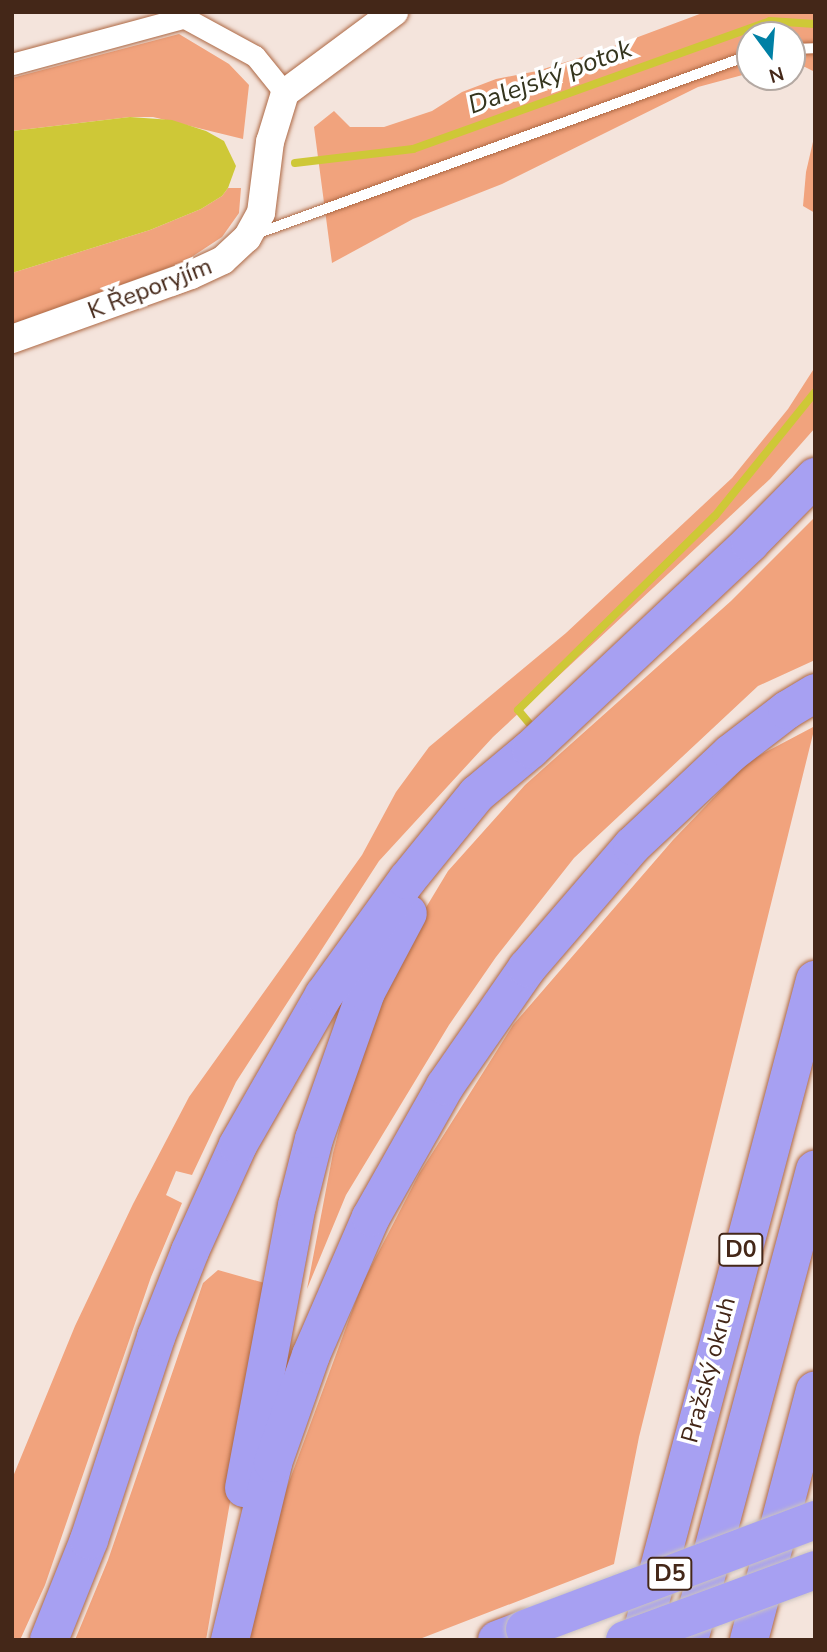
<!DOCTYPE html>
<html>
<head>
<meta charset="utf-8">
<style>
  body { margin:0 }
  #map { position:relative; width:827px; height:1652px; overflow:hidden; background:#f4e4dc; font-family:"Nunito Sans",sans-serif }
  div>[style] { position:absolute }
  [style*='--x'] { left:calc(var(--x)*1px); top:calc(var(--y)*1px); width:calc(var(--w)*1px); rotate:calc(var(--a)*1deg) }
  .green>* { inset:0; background:#f1a37d }
  .water>* { inset:0; background:#cec837 }
  .stream>* { height:8px; margin:-4px; padding:0 4px; transform-origin:4px; border-radius:4px; background:#cec837 }
  .roads { filter:drop-shadow(0 0 2px #ad6844) drop-shadow(0 0 2px #ad6844) }
  .service>* { height:10px; margin:-5px; padding:0 5px; transform-origin:5px; border-radius:5px; background:#fff }
  .minor>* { height:21px; margin:-10.5px; padding:0 10.5px; transform-origin:10.5px; border-radius:10.5px; background:#fff }
  .tertiary>* { height:28px; margin:-14px; padding:0 14px; transform-origin:14px; border-radius:14px; background:#fff }
  .motorway>* { height:38px; margin:-19px; padding:0 19px; transform-origin:19px; border-radius:19px; background:#a7a0f2 }
  .bridges { filter:drop-shadow(0 0 2px #cbc3be) drop-shadow(0 0 2px #cbc3be) }
  .motorway-bridge>* { height:38px; margin:-19px; padding:0 19px; transform-origin:19px; border-radius:19px; background:#a7a0f2 }
  span { translate:-50% -50%; white-space:nowrap; text-align:center; line-height:1.15; -webkit-text-stroke:7px #fff; paint-order:stroke }
  .shield-label span { padding:2px 5px; background:#fff; border:2px solid; border-radius:5px; -webkit-text-stroke-width:0 }
  .shield-label { font-size:23px; color:#442718; font-weight:700 }
  .street-label { font-size:24px; color:#442718 }
  .water-label { font-size:26px; color:#35351e; font-style:italic }
  .frame { position:absolute; inset:0; border:14px solid #442718; pointer-events:none }
  .north { position:absolute; left:736px; top:21px; width:70px; height:70px; box-sizing:border-box; background:#fff; border:2px solid #b4a9a3; border-radius:50%; rotate:164deg; font-size:19px; font-weight:700; line-height:28px; text-align:center; color:#442718 }
  .north::after { content:''; display:block; margin:auto; width:24px; height:32px; background:#0080a5; clip-path:polygon(50% 0,100% 100%,50% 72%,0 100%) }
</style>
</head>
<body>
<div id="map">
  <div class="green">
    <i style="clip-path:polygon(705px 12px,815px 12px,815px 72px,805px 67px,792px 68px,792px 35px,750px 35px,750px 73px,698px 87px,502px 184px,413px 219px,332px 263px,314px 127px,334px 111px,350px 127px,384px 127px,432px 111px,462px 92px,496px 79px,537px 71px,598px 52px)"></i>
    <i style="clip-path:polygon(179px 34px,229px 64px,249px 85px,243px 139px,153px 117px,130px 117px,12px 131px,12px 78px)"></i>
    <i style="clip-path:polygon(815px 133px,815px 213px,803px 206px,806px 172px)"></i>
    <i style="clip-path:polygon(228px 188px,241px 188px,239px 213px,222px 237px,184px 262px,12px 324px,12px 273px,150px 230px,201px 209px,222px 196px)"></i>
    <i style="clip-path:polygon(815px 367px,815px 428px,770px 479px,493px 737px,379px 861px,236px 1082px,192px 1175px,176px 1171px,166px 1195px,182px 1203px,151px 1277px,45px 1585px,20px 1640px,12px 1640px,12px 1479px,75px 1326px,133px 1204px,189px 1097px,362px 855px,396px 792px,429px 747px,566px 633px,732px 478px,788px 409px)"></i>
    <i style="clip-path:polygon(815px 517px,815px 660px,758px 686px,574px 858px,496px 957px,449px 1025px,346px 1195px,307px 1289px,333px 1153px,358px 1058px,410px 934px,448px 871px,525px 785px,731px 601px)"></i>
    <i style="clip-path:polygon(815px 726px,639px 1437px,614px 1564px,417px 1640px,246px 1640px,265px 1547px,362px 1284px,419px 1174px,513px 1025px,673px 840px,749px 761px)"></i>
    <i style="clip-path:polygon(218px 1270px,268px 1284px,206px 1640px,75px 1640px,108px 1560px,203px 1283px)"></i>
  </div>
  <div class="water">
    <i style="clip-path:polygon(130px 117px,172px 120px,206px 131px,224px 141px,236px 166px,228px 188px,222px 196px,201px 209px,150px 230px,12px 273px,12px 131px)"></i>
  </div>
  <div class="stream">
    <i style="--x:295;--y:163;--w:119;--a:-6.8"></i>
    <i style="--x:413;--y:149;--w:379;--a:-19.7"></i>
    <i style="--x:770;--y:21;--w:45;--a:3.8"></i>
    <i style="--x:529;--y:723;--w:17;--a:-130"></i>
    <i style="--x:518;--y:710;--w:276;--a:-44.6"></i>
    <i style="--x:715;--y:516;--w:159;--a:-51.1"></i>
  </div>
  <div class="roads">
    <div class="service">
      <i style="--x:792;--y:49;--w:23;--a:-2"></i>
      <i style="--x:256;--y:234;--w:525;--a:-19.92"></i>
    </div>
    <div class="minor">
      <i style="--x:174;--y:12;--w:92;--a:28.5"></i>
      <i style="--x:255;--y:56;--w:48;--a:51"></i>
      <i style="--x:12;--y:64;--w:176;--a:-15.1"></i>
    </div>
    <div class="tertiary">
      <i style="--x:12;--y:339;--w:190;--a:-19.7"></i>
      <i style="--x:191;--y:275;--w:35;--a:-25"></i>
      <i style="--x:223;--y:260;--w:33;--a:-43"></i>
      <i style="--x:247;--y:238;--w:29;--a:-61"></i>
      <i style="--x:261;--y:213;--w:72;--a:-82.8"></i>
      <i style="--x:270;--y:142;--w:51;--a:-73"></i>
      <i style="--x:285;--y:93;--w:136;--a:-36.6"></i>
    </div>
    <div class="motorway">
      <i style="--x:244;--y:1488;--w:287;--a:-79.4"></i>
      <i style="--x:297;--y:1206;--w:69;--a:-75.8"></i>
      <i style="--x:314;--y:1139;--w:156;--a:-70.5"></i>
      <i style="--x:366;--y:992;--w:89;--a:-62"></i>
      <i style="--x:49;--y:1640;--w:108;--a:-68.2"></i>
      <i style="--x:89;--y:1540;--w:214;--a:-71.7"></i>
      <i style="--x:156;--y:1337;--w:92;--a:-68.4"></i>
      <i style="--x:190;--y:1251;--w:116;--a:-65.6"></i>
      <i style="--x:238;--y:1145;--w:173;--a:-60.2"></i>
      <i style="--x:324;--y:995;--w:142;--a:-54.2"></i>
      <i style="--x:407;--y:880;--w:111;--a:-50.9"></i>
      <i style="--x:477;--y:794;--w:70;--a:-39.8"></i>
      <i style="--x:531;--y:749;--w:301;--a:-43.2"></i>
      <i style="--x:750;--y:543;--w:93;--a:-45.4"></i>
      <i style="--x:230;--y:1640;--w:182;--a:-76.3"></i>
      <i style="--x:273;--y:1463;--w:114;--a:-70.6"></i>
      <i style="--x:311;--y:1355;--w:150;--a:-66.5"></i>
      <i style="--x:371;--y:1217;--w:150;--a:-60.5"></i>
      <i style="--x:445;--y:1086;--w:144;--a:-55.2"></i>
      <i style="--x:527;--y:968;--w:161;--a:-49.3"></i>
      <i style="--x:632;--y:846;--w:136;--a:-43.2"></i>
      <i style="--x:731;--y:753;--w:71;--a:-37.5"></i>
      <i style="--x:787;--y:710;--w:33;--a:-31"></i>
      <i style="--x:497;--y:1640;--w:30;--a:-21"></i>
      <i style="--x:640;--y:1640;--w:683;--a:-75.15"></i>
      <i style="--x:689;--y:1640;--w:487;--a:-75"></i>
      <i style="--x:749;--y:1640;--w:258;--a:-75.2"></i>
    </div>
  </div>
  <div class="bridges">
    <div class="motorway-bridge">
      <i style="--x:525;--y:1629;--w:310;--a:-20.6"></i>
      <i style="--x:625;--y:1640;--w:202;--a:-20.2"></i>
    </div>
  </div>
  <div class="shield-label">
    <span style="left:741px;top:1250px">D0</span>
    <span style="left:670px;top:1574px">D5</span>
  </div>
  <div class="street-label">
    <span style="left:150px;top:289px;rotate:-21deg">K Řeporyjím</span>
    <span style="left:709px;top:1370px;rotate:-75deg">Pražský okruh</span>
  </div>
  <div class="water-label">
    <span style="left:550px;top:77px;rotate:-20deg">Dalejský potok</span>
  </div>
  <div class="frame"></div>
  <div class="north">N</div>
</div>
</body>
</html>
